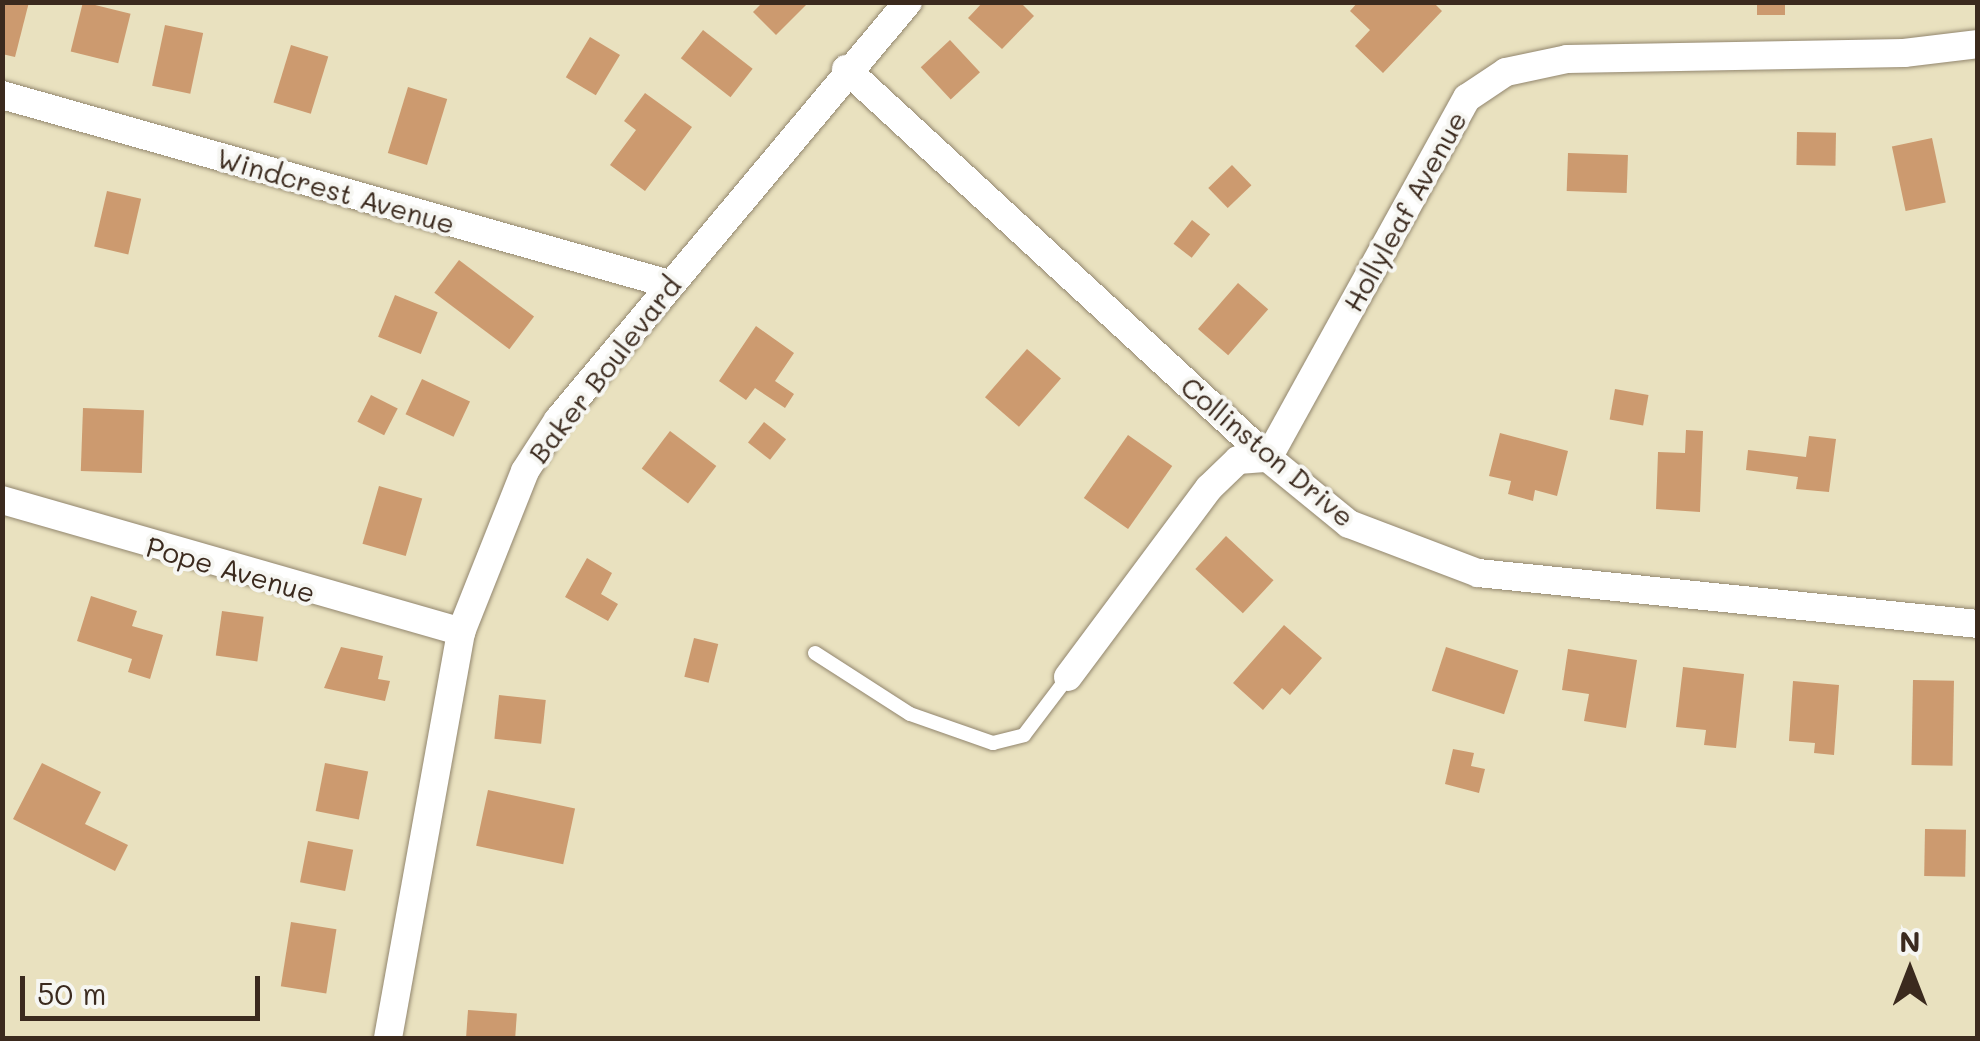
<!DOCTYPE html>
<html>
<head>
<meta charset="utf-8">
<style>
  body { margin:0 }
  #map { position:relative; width:1980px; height:1041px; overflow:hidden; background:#e9e1bf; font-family:Mali,sans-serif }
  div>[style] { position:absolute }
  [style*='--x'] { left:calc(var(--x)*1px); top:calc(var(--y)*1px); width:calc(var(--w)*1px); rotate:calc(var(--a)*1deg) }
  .building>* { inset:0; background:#cc9a6f; transform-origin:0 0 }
  .roads { filter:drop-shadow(0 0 2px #92866e) drop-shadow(0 0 2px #92866e) }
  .lane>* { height:14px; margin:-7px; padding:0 7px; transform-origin:7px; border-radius:7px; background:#fff }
  .street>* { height:28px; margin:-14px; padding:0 14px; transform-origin:14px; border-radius:14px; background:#fff }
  span { translate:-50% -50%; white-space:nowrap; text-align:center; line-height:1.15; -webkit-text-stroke:8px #f6f6f2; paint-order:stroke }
  .street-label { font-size:28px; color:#3b2a1e }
  .frame { position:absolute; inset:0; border:5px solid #3b2a1e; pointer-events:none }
  .north { position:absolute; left:1860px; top:921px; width:100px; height:100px; -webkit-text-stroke:8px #f6f6f2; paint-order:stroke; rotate:0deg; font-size:28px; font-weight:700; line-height:40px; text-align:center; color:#3b2a1e }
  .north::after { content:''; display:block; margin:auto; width:35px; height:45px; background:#3b2a1e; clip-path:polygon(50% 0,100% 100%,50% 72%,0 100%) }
  .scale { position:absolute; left:20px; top:976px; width:240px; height:45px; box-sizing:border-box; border:5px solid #3b2a1e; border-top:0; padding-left:12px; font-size:30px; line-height:35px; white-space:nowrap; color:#3b2a1e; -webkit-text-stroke:8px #f6f6f2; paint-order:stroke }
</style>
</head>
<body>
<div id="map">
  <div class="building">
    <i style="clip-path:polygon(2px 2px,29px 2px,15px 57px,2px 54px)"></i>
    <i style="left:83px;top:2px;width:49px;height:51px;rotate:14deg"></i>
    <i style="clip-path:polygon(763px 2px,809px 2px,776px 35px,753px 12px)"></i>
    <i style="clip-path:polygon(983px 2px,1020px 2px,1034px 16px,1002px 49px,968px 18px)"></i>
    <i style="clip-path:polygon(1358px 2px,1433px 2px,1442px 11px,1383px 73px,1355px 46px,1370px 30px,1350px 11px)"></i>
    <i style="left:1757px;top:2px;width:28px;height:13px"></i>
    <i style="left:165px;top:25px;width:39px;height:62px;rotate:12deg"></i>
    <i style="left:703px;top:30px;width:63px;height:36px;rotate:38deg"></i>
    <i style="left:590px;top:37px;width:35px;height:47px;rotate:31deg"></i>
    <i style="left:950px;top:40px;width:44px;height:40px;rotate:47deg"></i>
    <i style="left:291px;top:45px;width:39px;height:60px;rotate:17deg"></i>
    <i style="left:408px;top:87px;width:41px;height:69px;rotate:17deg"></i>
    <i style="clip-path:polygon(645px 93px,692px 127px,645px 191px,610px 165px,636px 130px,624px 121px)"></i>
    <i style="left:1797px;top:132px;width:39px;height:33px;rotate:1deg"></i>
    <i style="left:1932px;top:138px;width:66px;height:41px;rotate:78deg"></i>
    <i style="left:1568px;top:153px;width:60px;height:38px;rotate:2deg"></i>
    <i style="left:1232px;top:165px;width:28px;height:33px;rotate:46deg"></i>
    <i style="left:107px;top:191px;width:35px;height:57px;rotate:13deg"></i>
    <i style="left:1192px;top:220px;width:23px;height:30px;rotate:38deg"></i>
    <i style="left:459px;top:260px;width:94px;height:41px;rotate:37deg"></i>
    <i style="left:1238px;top:283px;width:40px;height:61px;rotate:41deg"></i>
    <i style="left:395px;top:295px;width:46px;height:45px;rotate:22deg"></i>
    <i style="clip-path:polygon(756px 326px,794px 353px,775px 381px,794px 394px,785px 408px,755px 388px,746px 400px,719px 381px)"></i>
    <i style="left:1027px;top:349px;width:45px;height:64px;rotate:41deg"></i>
    <i style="left:422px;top:379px;width:53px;height:39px;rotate:25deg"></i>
    <i style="left:1615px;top:389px;width:34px;height:31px;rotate:10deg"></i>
    <i style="left:371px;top:395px;width:30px;height:30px;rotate:27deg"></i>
    <i style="left:83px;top:408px;width:61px;height:63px;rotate:2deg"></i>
    <i style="left:764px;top:422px;width:28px;height:26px;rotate:38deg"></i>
    <i style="clip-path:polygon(1686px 430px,1703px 431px,1700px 512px,1656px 509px,1658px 452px,1685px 453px)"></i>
    <i style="left:670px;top:431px;width:58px;height:47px;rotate:37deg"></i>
    <i style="clip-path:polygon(1500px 433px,1568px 451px,1557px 496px,1535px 490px,1533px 501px,1508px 494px,1511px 481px,1489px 476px)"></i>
    <i style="left:1128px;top:435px;width:54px;height:77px;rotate:35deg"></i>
    <i style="clip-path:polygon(1809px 436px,1836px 439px,1829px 492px,1796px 489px,1798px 477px,1746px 470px,1748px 450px,1806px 457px)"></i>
    <i style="left:379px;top:486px;width:45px;height:60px;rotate:16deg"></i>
    <i style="left:1226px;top:536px;width:65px;height:45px;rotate:43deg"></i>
    <i style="clip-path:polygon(587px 558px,612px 573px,601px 594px,618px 604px,608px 621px,565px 597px)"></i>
    <i style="clip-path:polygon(91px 596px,137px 611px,132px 626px,163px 635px,150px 679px,128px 672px,132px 659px,77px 641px)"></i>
    <i style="left:222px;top:611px;width:42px;height:45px;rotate:8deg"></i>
    <i style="clip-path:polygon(1284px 625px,1322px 658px,1290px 695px,1282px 688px,1263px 710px,1233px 683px)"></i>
    <i style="left:694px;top:638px;width:25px;height:40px;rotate:14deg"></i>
    <i style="clip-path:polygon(341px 647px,383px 656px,378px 679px,390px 681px,385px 701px,324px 688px)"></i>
    <i style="left:1446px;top:647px;width:76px;height:46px;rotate:18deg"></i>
    <i style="clip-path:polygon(1568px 649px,1637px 660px,1626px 728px,1584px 721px,1589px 694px,1562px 690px)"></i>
    <i style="clip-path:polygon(1683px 667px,1744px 674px,1736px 748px,1704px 745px,1706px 730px,1676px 727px)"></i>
    <i style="left:1913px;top:680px;width:41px;height:85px;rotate:1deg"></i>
    <i style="clip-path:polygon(1793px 681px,1839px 685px,1834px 755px,1814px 753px,1815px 743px,1789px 741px)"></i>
    <i style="left:499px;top:695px;width:47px;height:44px;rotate:6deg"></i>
    <i style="clip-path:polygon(1453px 749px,1474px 753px,1471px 766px,1485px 769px,1479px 793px,1445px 784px)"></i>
    <i style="clip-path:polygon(42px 763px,101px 792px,85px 824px,128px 845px,115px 871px,13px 819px)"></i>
    <i style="left:325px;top:763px;width:44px;height:49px;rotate:11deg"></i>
    <i style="left:488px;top:790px;width:89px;height:57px;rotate:12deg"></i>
    <i style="left:1925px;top:829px;width:41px;height:47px;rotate:1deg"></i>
    <i style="left:308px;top:841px;width:46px;height:42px;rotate:11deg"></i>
    <i style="left:291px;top:922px;width:46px;height:65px;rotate:9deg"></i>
    <i style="left:468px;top:1010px;width:49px;height:28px;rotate:4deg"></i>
  </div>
  <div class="roads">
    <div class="lane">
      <i style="--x:815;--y:653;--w:113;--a:32.7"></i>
      <i style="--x:910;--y:714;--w:88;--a:19.3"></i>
      <i style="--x:993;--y:743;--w:32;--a:-14"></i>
      <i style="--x:1024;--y:735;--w:73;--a:-52.8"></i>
    </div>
    <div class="street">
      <i style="--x:846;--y:69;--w:574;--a:42.67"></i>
      <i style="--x:1268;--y:458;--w:104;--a:39.2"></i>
      <i style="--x:1349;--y:524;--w:138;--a:20.8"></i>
      <i style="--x:1478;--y:573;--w:503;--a:5.82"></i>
      <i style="--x:2;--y:95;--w:693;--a:15.82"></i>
      <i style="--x:2;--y:500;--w:478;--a:16"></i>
      <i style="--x:1068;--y:677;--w:236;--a:-53.3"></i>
      <i style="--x:1209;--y:488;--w:40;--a:-44"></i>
      <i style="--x:1238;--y:460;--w:30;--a:-4"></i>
      <i style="--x:1268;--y:458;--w:411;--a:-61.1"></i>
      <i style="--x:1467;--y:98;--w:47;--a:-33.7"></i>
      <i style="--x:1506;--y:72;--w:62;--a:-12"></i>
      <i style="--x:1567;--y:59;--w:337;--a:-1"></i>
      <i style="--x:1904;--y:53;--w:75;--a:-6.9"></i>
      <i style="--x:388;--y:1038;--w:413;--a:-79.8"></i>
      <i style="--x:461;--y:632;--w:173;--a:-68.3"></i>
      <i style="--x:525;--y:471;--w:61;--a:-57.1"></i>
      <i style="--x:558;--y:420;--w:545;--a:-50.06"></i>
    </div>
  </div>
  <div class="street-label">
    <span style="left:336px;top:190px;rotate:16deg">Windcrest Avenue</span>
    <span style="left:1404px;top:211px;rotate:-61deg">Hollyleaf Avenue</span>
    <span style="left:604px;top:369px;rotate:-52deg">Baker Boulevard</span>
    <span style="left:1268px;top:451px;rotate:40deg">Collinston Drive</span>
    <span style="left:231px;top:569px;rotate:16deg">Pope Avenue</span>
  </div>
  <div class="frame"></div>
  <div class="north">N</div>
  <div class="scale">50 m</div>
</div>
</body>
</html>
